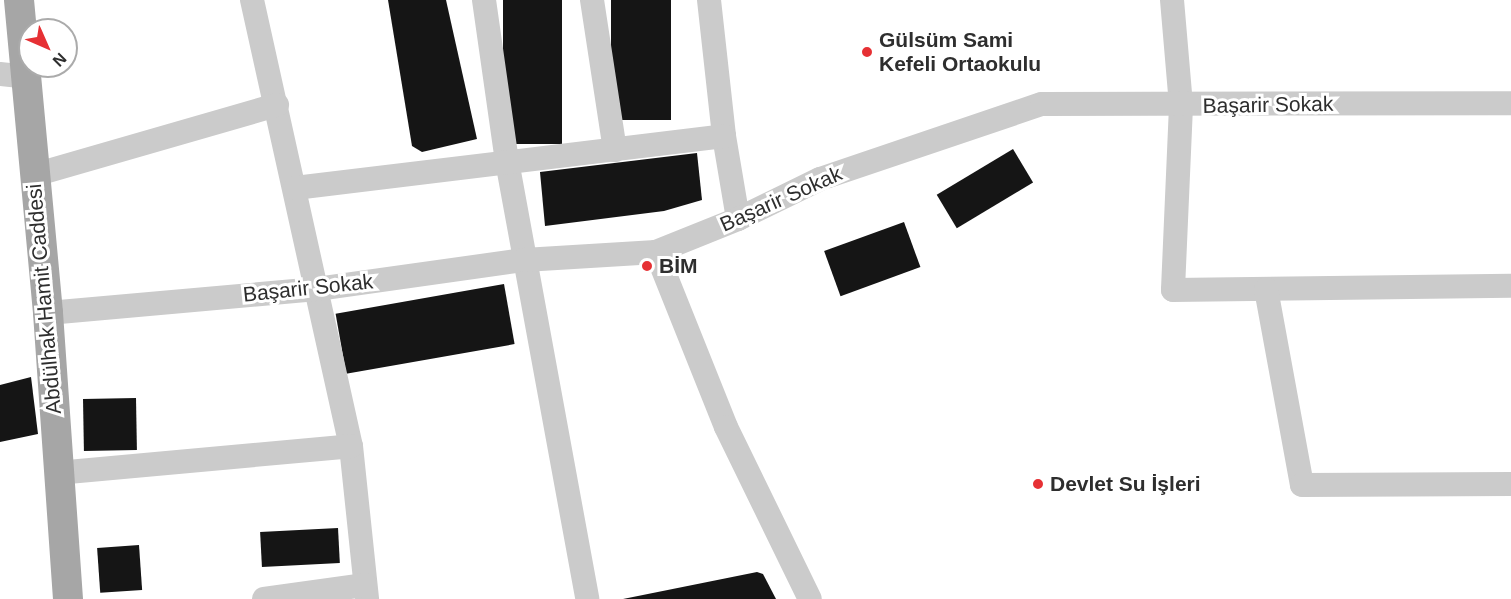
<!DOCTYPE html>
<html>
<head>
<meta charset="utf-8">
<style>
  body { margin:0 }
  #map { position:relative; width:1511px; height:599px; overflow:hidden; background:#fff; font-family:Helvetica,sans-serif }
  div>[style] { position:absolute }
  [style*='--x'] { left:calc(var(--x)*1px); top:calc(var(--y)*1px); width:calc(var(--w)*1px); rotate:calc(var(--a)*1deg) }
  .building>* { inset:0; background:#151515; transform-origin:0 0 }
  .minor>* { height:24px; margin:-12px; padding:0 12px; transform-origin:12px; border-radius:12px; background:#cbcbcb }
  .major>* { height:30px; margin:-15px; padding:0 15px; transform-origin:15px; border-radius:15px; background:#a6a6a6 }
  .dots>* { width:16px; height:16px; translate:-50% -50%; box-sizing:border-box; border:3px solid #fff; border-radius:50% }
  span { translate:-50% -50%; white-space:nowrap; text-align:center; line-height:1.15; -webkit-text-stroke:6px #fff; paint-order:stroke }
  .poi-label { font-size:21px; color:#2e2e2e; font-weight:700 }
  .left { translate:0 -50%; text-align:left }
  .street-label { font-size:21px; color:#2e2e2e }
  .north { position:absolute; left:18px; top:18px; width:60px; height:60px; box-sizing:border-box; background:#fff; border:2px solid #ababab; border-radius:50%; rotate:135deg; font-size:16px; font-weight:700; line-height:24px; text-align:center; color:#2e2e2e }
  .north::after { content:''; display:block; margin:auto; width:21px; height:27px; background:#e63034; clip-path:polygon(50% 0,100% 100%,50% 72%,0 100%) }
</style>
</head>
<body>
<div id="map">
  <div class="building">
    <i style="clip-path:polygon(388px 0,446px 0,477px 139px,422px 152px,412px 146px)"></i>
    <i style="left:503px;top:0;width:59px;height:144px"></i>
    <i style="left:611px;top:0;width:60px;height:120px"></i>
    <i style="left:1013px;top:149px;width:39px;height:89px;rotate:59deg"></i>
    <i style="clip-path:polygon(697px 153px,702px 200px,664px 211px,545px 226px,540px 172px)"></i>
    <i style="left:904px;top:222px;width:48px;height:85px;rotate:70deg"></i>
    <i style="left:504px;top:284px;width:61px;height:171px;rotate:80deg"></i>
    <i style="clip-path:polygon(31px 377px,38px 434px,0 442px,0 385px)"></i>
    <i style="left:136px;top:398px;width:52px;height:53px;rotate:89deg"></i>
    <i style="left:338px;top:528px;width:35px;height:78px;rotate:87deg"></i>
    <i style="left:139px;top:545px;width:45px;height:42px;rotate:86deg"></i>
    <i style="clip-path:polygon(757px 572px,763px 574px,776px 599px,623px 599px)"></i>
  </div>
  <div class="minor">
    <i style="--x:252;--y:0;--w:457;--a:77.5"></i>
    <i style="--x:351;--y:446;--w:154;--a:84"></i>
    <i style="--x:484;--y:0;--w:163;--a:81.9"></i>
    <i style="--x:507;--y:161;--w:445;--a:79.6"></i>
    <i style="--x:592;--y:0;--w:152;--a:81.3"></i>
    <i style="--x:709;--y:0;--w:137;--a:83.7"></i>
    <i style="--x:724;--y:136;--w:84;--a:80.4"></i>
    <i style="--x:1172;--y:0;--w:106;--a:85.1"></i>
    <i style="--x:1181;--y:106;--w:184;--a:92.5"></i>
    <i style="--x:1173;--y:290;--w:338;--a:-0.7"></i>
    <i style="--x:0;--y:74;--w:27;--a:6"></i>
    <i style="--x:34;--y:175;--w:253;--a:-16.1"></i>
    <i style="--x:295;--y:188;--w:432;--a:-6.9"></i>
    <i style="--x:656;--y:252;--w:188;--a:68.2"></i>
    <i style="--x:726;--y:427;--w:191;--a:64"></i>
    <i style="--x:1266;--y:289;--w:199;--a:79.6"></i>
    <i style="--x:1302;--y:485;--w:209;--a:-0.3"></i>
    <i style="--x:48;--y:313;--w:270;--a:-5.1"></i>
    <i style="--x:317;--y:289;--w:209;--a:-8"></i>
    <i style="--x:524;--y:260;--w:132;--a:-3.5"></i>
    <i style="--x:656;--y:252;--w:88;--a:-21.9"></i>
    <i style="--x:738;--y:219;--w:91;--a:-26"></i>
    <i style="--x:820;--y:179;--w:234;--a:-18.7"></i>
    <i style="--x:1042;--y:104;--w:469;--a:-0.1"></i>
    <i style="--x:57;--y:473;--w:295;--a:-5.2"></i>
    <i style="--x:264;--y:599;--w:102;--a:-7.9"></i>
  </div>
  <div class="major">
    <i style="--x:19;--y:0;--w:314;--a:84.7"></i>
    <i style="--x:48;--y:313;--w:287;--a:86"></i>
  </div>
  <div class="dots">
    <i style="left:867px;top:52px;background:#e63034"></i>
    <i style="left:647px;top:266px;background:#e63034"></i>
    <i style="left:1038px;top:484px;background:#e63034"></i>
  </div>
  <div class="poi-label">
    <span class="left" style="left:879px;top:52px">Gülsüm Sami<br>Kefeli Ortaokulu</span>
    <span class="left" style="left:659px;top:266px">BİM</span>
    <span class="left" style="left:1050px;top:484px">Devlet Su İşleri</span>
  </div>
  <div class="street-label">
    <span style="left:1268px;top:105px;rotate:-1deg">Başarir Sokak</span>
    <span style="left:781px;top:199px;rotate:-24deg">Başarir Sokak</span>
    <span style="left:308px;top:288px;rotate:-6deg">Başarir Sokak</span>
    <span style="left:44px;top:299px;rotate:-95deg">Abdülhak Hamit Caddesi</span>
  </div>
  <div class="north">N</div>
</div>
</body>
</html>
